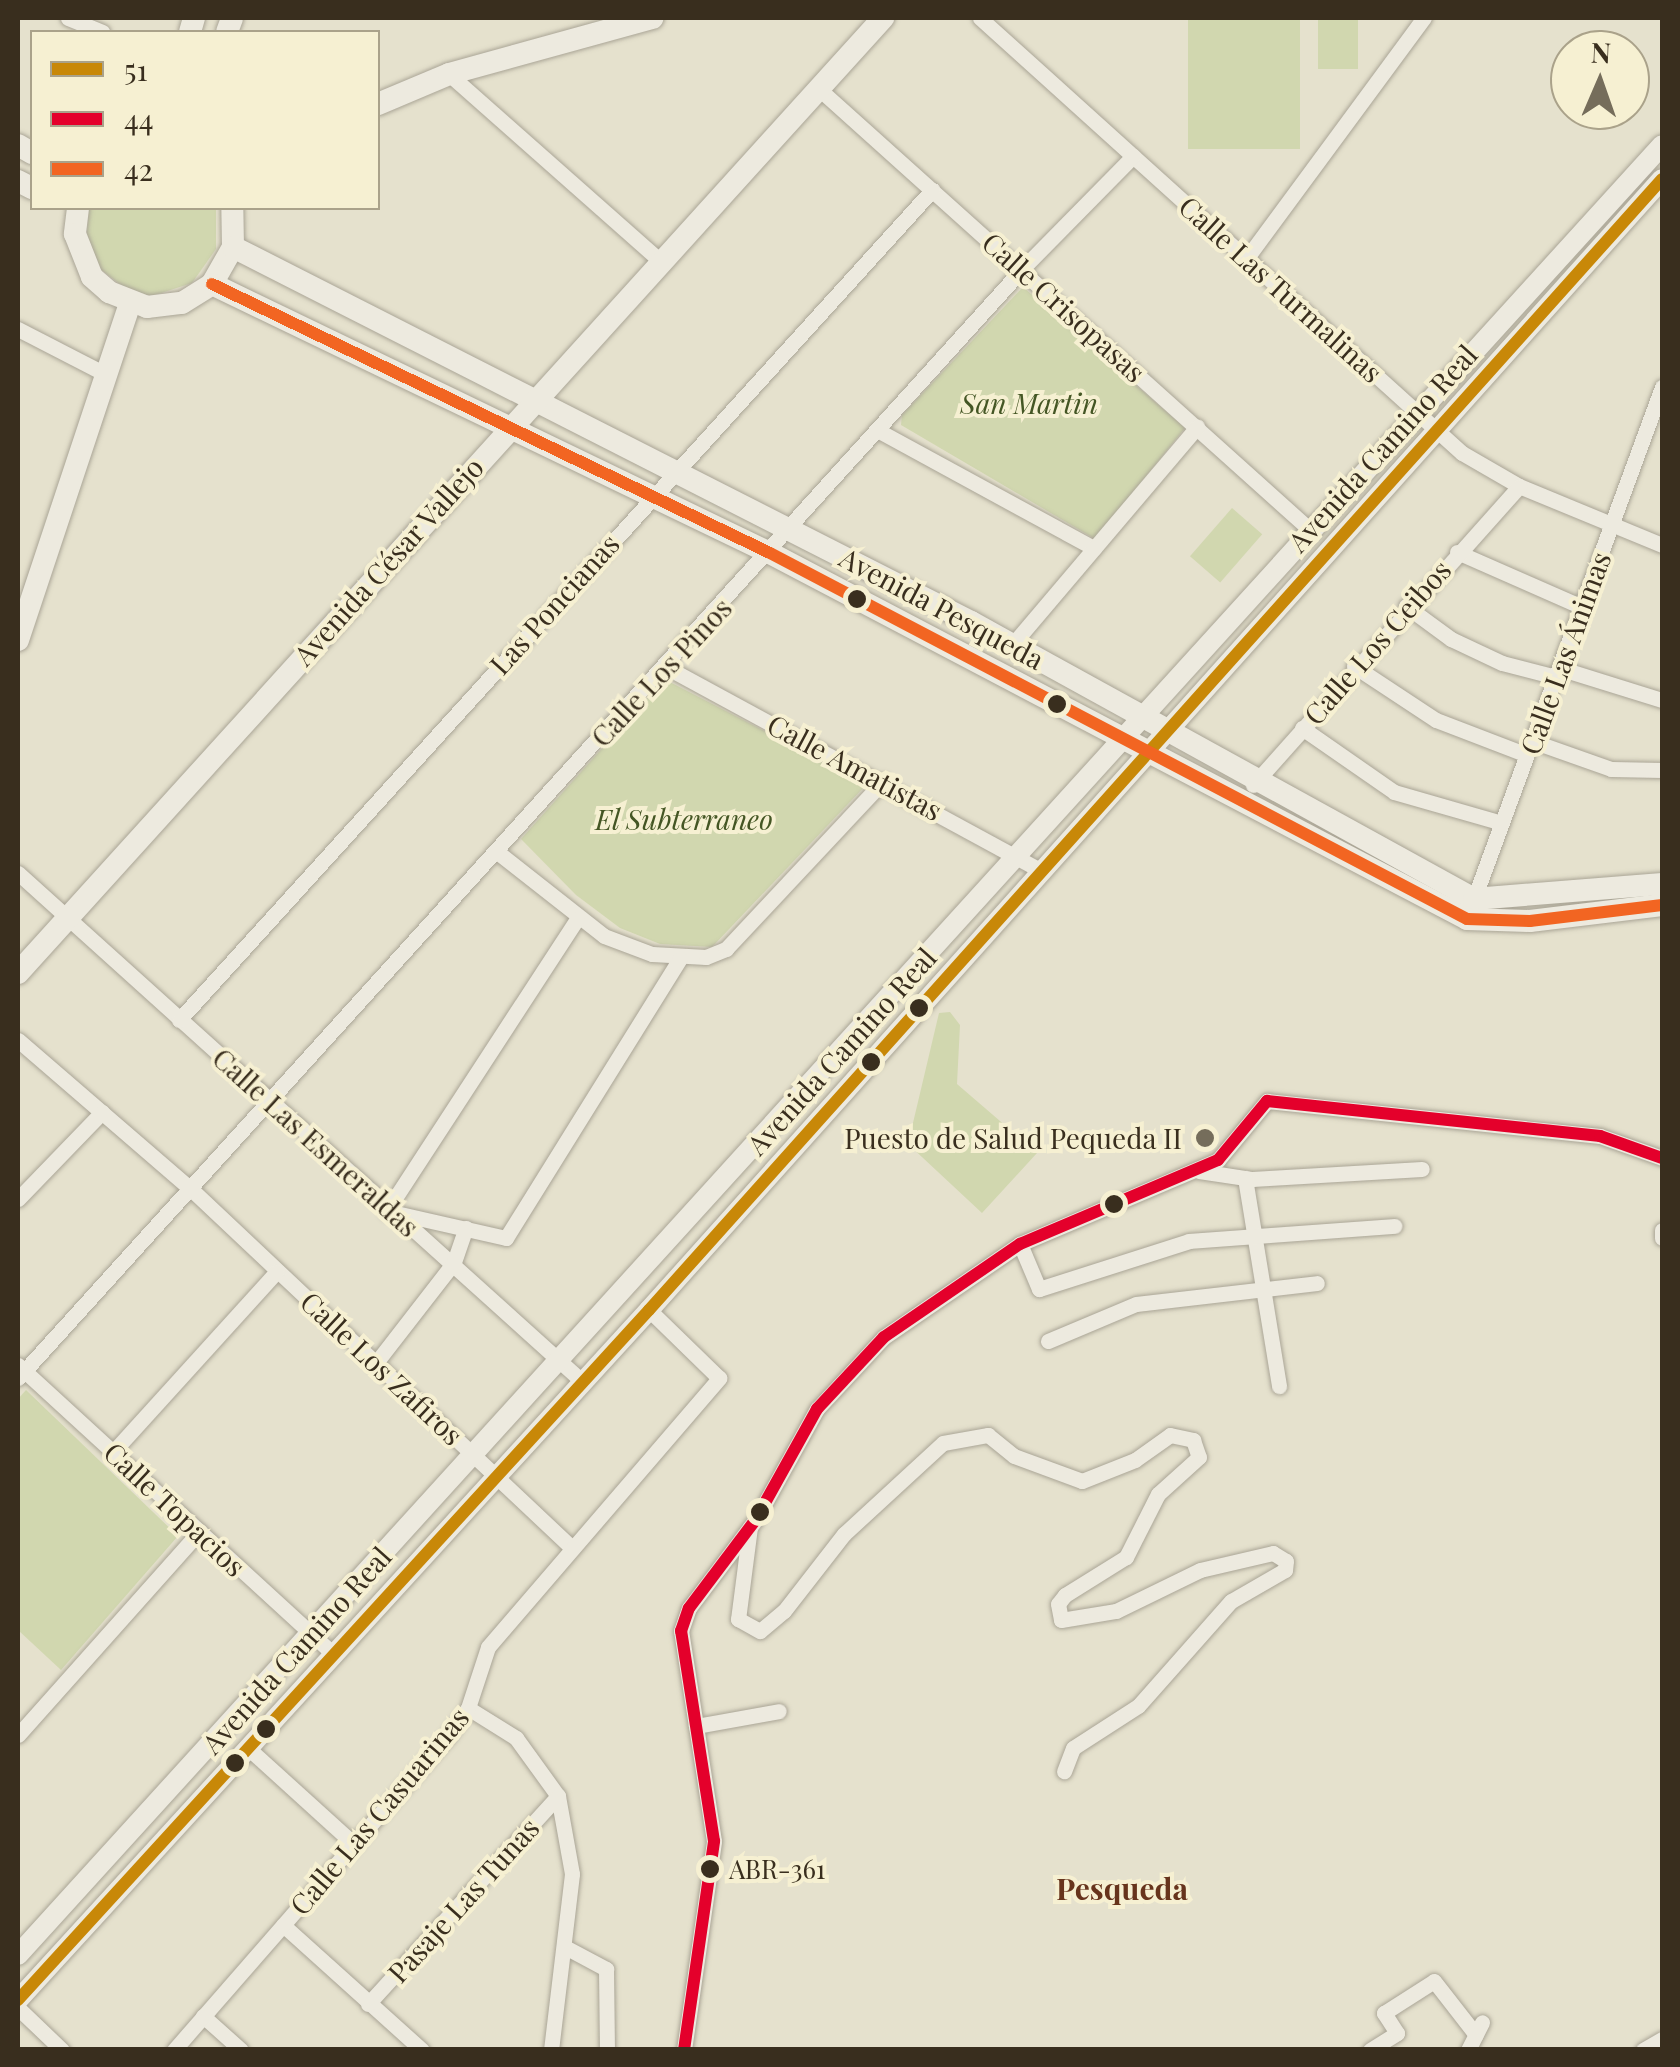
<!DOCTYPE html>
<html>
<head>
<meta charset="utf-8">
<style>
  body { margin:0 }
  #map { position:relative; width:1680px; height:2067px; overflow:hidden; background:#e5e1cd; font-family:"Playfair Display",serif }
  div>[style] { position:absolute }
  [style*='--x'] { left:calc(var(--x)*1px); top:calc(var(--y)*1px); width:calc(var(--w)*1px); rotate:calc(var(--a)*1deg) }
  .green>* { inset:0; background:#d1d7af; transform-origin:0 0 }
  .roads { filter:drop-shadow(0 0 2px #aaa596) drop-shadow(0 0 2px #aaa596) }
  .minor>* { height:15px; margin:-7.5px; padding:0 7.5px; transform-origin:7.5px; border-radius:7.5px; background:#edeadf }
  .tertiary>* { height:20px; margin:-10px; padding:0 10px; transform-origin:10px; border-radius:10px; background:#edeadf }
  .secondary>* { height:22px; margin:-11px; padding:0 11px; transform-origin:11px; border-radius:11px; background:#edeadf }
  .bus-1>* { height:12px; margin:-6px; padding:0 6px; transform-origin:6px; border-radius:6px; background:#c88808 }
  .bus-2>* { height:12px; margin:-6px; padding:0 6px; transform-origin:6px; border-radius:6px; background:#e4002b }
  .bus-3>* { height:12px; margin:-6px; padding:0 6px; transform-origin:6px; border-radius:6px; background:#f26522 }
  .dots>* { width:28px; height:28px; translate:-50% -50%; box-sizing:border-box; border:5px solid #f6f0d2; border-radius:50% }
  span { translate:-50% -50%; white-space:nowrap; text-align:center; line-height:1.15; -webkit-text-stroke:8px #f6f0d2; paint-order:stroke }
  .bus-label { font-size:26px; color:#392e1e }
  .left { translate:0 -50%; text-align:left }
  .street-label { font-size:28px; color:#392e1e }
  .park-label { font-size:28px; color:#445624; font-style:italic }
  .poi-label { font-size:28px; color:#392e1e }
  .right { translate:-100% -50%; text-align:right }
  .neighbourhood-label { font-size:30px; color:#67341c; font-weight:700 }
  .frame { position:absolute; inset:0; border:20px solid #392e1e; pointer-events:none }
  .legend { position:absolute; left:30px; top:30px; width:350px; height:180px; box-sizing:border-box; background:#f6f0d2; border:2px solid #aaa28a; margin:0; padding:12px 18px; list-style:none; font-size:30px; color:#392e1e }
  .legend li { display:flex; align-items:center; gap:20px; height:50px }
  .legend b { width:50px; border:2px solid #aaa28a }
  .north { position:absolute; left:1550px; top:30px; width:100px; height:100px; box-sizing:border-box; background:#f6f0d2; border:2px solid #aaa28a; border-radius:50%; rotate:2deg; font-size:28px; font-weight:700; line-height:40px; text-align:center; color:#392e1e }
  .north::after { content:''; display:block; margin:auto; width:35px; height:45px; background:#756d5b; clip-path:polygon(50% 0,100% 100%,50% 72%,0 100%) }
</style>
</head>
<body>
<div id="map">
  <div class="green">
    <i style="left:1188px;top:18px;width:112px;height:131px"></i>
    <i style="left:1318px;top:18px;width:40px;height:51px"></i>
    <i style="clip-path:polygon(89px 208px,216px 208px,216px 249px,192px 283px,152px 296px,130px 292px,94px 264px,86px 243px)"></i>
    <i style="clip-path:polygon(1023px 287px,1185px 428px,1095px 539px,901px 425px,902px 415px)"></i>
    <i style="left:1232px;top:508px;width:40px;height:64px;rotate:41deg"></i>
    <i style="clip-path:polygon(664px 679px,867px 784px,712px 947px,660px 944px,620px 928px,576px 895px,521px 839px)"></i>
    <i style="clip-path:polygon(950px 1012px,960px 1025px,957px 1084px,1037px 1153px,982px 1213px,908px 1144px,939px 1013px)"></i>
    <i style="clip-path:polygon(26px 1390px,178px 1536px,61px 1670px,18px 1630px,18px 1399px)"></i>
  </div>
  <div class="roads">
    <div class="minor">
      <i style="--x:68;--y:18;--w:37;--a:22"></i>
      <i style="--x:980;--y:18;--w:649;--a:42.07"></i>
      <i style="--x:1462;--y:453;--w:66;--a:30.1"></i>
      <i style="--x:1519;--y:486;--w:155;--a:22.4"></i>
      <i style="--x:449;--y:74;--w:282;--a:41.5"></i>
      <i style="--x:818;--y:88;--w:660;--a:41.93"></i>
      <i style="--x:1246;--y:259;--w:300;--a:-53.6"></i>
      <i style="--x:18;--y:329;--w:98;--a:27.3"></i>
      <i style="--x:879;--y:431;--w:245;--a:28.6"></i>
      <i style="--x:1457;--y:552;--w:137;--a:23.7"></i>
      <i style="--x:1406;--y:606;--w:56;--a:36.3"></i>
      <i style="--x:1451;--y:639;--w:56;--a:25.2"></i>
      <i style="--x:1502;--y:663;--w:56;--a:14.5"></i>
      <i style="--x:1013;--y:644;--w:285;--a:-49.7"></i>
      <i style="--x:1354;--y:666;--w:98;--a:33.4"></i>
      <i style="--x:1436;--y:720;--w:97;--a:21"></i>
      <i style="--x:666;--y:667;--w:428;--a:28.5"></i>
      <i style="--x:1559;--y:668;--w:108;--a:17.3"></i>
      <i style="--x:1302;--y:728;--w:112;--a:34.8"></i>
      <i style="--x:1394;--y:792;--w:112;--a:16"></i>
      <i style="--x:1532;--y:741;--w:84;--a:19.5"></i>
      <i style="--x:1611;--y:769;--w:51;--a:1.1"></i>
      <i style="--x:1253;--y:785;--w:400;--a:-48.3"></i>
      <i style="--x:496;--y:851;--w:137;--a:38.2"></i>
      <i style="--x:604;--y:936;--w:51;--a:20.6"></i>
      <i style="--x:652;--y:954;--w:54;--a:3.2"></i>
      <i style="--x:706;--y:957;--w:22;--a:-22"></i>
      <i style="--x:726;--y:949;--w:230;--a:-46.9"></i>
      <i style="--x:18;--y:873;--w:762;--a:42.02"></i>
      <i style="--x:1472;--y:904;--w:551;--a:-69.82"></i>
      <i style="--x:577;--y:919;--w:348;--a:123.1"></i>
      <i style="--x:387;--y:1211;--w:122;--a:12.8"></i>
      <i style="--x:506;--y:1238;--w:329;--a:-58.1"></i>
      <i style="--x:179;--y:1020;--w:1121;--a:-47.78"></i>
      <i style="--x:18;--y:1040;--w:230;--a:40.8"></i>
      <i style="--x:192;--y:1190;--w:521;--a:43.29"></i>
      <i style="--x:1199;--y:1171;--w:54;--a:8.6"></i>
      <i style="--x:1252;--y:1179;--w:170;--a:-3.4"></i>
      <i style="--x:1245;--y:1178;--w:211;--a:80.7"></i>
      <i style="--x:18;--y:1199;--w:121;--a:-46"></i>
      <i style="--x:1662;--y:1230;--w:8;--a:90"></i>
      <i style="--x:1020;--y:1244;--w:49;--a:67.1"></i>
      <i style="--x:1039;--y:1289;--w:157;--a:-17.7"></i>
      <i style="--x:1189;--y:1241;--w:206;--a:-4.2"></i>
      <i style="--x:1048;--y:1341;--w:95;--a:-22.8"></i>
      <i style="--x:1136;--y:1304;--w:182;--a:-6.6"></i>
      <i style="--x:375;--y:1364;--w:129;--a:-52.2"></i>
      <i style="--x:454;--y:1262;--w:36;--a:-71"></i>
      <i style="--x:18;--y:1365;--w:427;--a:42.5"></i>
      <i style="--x:18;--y:1378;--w:1497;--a:-47.84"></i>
      <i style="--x:1023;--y:268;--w:157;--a:-45.5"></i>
      <i style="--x:113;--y:1452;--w:244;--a:-47.8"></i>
      <i style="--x:750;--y:1527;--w:93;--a:97.4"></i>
      <i style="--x:738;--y:1619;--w:25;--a:29"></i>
      <i style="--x:760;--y:1631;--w:31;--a:-40"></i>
      <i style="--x:784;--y:1611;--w:98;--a:-52.1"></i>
      <i style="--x:844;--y:1534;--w:134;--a:-42.6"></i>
      <i style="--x:943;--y:1443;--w:46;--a:-10.1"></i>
      <i style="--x:988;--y:1435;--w:33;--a:39"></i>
      <i style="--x:1014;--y:1456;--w:72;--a:20.2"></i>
      <i style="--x:1082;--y:1481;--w:57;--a:-21.6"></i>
      <i style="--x:1135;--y:1460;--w:43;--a:-35.5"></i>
      <i style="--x:1170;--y:1435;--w:24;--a:12"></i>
      <i style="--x:1193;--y:1440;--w:18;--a:71"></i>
      <i style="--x:1199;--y:1457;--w:55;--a:137.9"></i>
      <i style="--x:1158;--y:1494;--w:71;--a:116.9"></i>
      <i style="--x:1126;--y:1557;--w:72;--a:148.1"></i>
      <i style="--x:1065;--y:1595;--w:11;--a:128"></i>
      <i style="--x:1058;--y:1604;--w:16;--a:79"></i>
      <i style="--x:1061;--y:1620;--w:56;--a:-9.3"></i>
      <i style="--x:1116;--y:1611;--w:93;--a:-26"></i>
      <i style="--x:1200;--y:1570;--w:75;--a:-13.1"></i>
      <i style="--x:1273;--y:1553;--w:15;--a:32"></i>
      <i style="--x:1286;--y:1561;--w:9;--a:96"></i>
      <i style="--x:1285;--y:1570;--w:62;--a:150.1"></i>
      <i style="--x:1231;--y:1601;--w:140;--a:131.5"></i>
      <i style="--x:1138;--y:1706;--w:77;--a:147.1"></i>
      <i style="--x:1073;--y:1748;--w:25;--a:111"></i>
      <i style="--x:468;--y:1708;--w:57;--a:32"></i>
      <i style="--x:516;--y:1738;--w:72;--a:54.1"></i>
      <i style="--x:558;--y:1796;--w:79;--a:79.8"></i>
      <i style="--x:572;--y:1874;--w:177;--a:96.8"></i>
      <i style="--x:696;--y:1726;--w:84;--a:-10.2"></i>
      <i style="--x:18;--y:1735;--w:273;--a:-48.3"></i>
      <i style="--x:248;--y:1748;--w:143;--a:42.2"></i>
      <i style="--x:283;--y:1925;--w:187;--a:42"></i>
      <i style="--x:565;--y:1947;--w:47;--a:28.2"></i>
      <i style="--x:606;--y:1969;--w:81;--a:89.3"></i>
      <i style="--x:368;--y:2004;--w:282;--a:-47.6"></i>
      <i style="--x:18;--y:2008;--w:61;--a:43.7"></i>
      <i style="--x:203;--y:2016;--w:51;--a:41.8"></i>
      <i style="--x:174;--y:2050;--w:417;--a:-48.9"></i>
      <i style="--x:448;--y:1736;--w:34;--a:-54"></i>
      <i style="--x:468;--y:1708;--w:64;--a:-71.8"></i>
      <i style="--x:488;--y:1647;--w:355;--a:-49.3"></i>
      <i style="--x:719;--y:1378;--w:98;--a:-135.8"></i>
      <i style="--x:684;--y:2050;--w:211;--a:-81.8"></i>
      <i style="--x:714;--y:1841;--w:213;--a:-98.9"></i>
      <i style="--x:681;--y:1631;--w:24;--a:-71"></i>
      <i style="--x:689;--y:1608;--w:111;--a:-53"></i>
      <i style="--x:756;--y:1519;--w:126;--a:-61"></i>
      <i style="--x:817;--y:1409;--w:98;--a:-47.1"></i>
      <i style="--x:884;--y:1337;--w:165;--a:-34.4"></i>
      <i style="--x:1020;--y:1244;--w:215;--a:-23"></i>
      <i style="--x:1218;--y:1160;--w:77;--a:-50.3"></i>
      <i style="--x:1267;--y:1101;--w:335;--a:6"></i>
      <i style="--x:1600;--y:1136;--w:66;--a:19.5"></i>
      <i style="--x:1370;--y:2050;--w:32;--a:-32"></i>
      <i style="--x:1397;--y:2033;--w:24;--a:-123"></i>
      <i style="--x:1384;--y:2013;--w:59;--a:-32.6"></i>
      <i style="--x:1434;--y:1981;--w:68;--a:52.1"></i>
      <i style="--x:1468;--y:2050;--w:31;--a:-63"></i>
      <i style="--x:1643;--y:2050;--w:22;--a:-30"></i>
    </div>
    <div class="tertiary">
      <i style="--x:18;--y:1955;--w:2445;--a:-47.75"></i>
      <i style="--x:18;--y:2000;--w:935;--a:-47.56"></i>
      <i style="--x:649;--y:1310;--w:1518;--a:-48.15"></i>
    </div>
    <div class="secondary">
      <i style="--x:190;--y:32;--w:15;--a:-74"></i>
      <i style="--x:227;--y:32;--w:15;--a:-70"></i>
      <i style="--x:378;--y:104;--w:77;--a:-22.9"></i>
      <i style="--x:449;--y:74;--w:211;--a:-15.4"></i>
      <i style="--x:18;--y:145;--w:16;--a:30"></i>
      <i style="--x:18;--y:181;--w:16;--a:27"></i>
      <i style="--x:78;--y:208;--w:26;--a:97"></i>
      <i style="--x:75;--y:234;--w:46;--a:68.4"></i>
      <i style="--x:92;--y:277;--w:23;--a:41"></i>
      <i style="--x:109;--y:292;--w:41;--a:21.5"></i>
      <i style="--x:147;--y:307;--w:35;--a:-7"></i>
      <i style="--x:182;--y:303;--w:36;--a:-32"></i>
      <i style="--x:212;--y:284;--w:43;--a:-60.4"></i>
      <i style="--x:233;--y:247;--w:39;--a:-91"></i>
      <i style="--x:233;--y:247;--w:828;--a:26.94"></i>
      <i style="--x:971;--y:622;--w:574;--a:28.84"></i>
      <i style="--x:1474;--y:899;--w:189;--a:-4.6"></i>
      <i style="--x:212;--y:284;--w:619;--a:25.74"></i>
      <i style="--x:770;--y:553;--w:787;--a:27.7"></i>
      <i style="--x:1467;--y:919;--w:63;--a:1.8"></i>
      <i style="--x:1530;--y:921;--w:133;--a:-6.9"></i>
      <i style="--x:18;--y:640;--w:355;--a:-71.6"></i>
      <i style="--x:18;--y:973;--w:1289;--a:-47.83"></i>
    </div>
  </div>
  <div class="bus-1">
    <i style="--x:18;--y:2000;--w:935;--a:-47.56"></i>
    <i style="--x:649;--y:1310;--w:1518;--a:-48.15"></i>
  </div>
  <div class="bus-2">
    <i style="--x:684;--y:2050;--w:211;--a:-81.8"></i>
    <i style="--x:714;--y:1841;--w:213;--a:-98.9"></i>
    <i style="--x:681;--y:1631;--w:24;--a:-71"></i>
    <i style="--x:689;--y:1608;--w:111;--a:-53"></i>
    <i style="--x:756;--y:1519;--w:126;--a:-61"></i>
    <i style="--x:817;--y:1409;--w:98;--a:-47.1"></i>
    <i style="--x:884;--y:1337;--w:165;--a:-34.4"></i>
    <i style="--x:1020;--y:1244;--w:215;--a:-23"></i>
    <i style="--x:1218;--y:1160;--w:77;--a:-50.3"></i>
    <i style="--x:1267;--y:1101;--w:335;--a:6"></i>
    <i style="--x:1600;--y:1136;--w:66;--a:19.5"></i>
  </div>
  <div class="bus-3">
    <i style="--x:212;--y:284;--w:619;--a:25.74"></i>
    <i style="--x:770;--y:553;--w:787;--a:27.7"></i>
    <i style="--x:1467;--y:919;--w:63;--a:1.8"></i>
    <i style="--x:1530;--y:921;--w:133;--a:-6.9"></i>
  </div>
  <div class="dots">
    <i style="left:857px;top:599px;background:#392e1e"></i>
    <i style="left:1057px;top:704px;background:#392e1e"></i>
    <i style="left:919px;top:1008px;background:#392e1e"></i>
    <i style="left:871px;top:1062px;background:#392e1e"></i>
    <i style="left:1205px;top:1138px;background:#756d5b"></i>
    <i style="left:1114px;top:1204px;background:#392e1e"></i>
    <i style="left:760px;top:1512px;background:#392e1e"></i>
    <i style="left:266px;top:1729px;background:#392e1e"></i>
    <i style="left:235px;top:1763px;background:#392e1e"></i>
    <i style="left:710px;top:1869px;background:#392e1e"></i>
  </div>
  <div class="bus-label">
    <span class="left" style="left:729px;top:1869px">ABR-361</span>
  </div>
  <div class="street-label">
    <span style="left:1281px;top:289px;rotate:42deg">Calle Las Turmalinas</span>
    <span style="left:1064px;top:307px;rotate:42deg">Calle Crisopasas</span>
    <span style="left:1382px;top:448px;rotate:-48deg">Avenida Camino Real</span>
    <span style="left:388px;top:561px;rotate:-48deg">Avenida César Vallejo</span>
    <span style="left:554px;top:604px;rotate:-48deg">Las Poncianas</span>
    <span style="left:942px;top:608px;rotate:28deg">Avenida Pesqueda</span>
    <span style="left:1377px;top:642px;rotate:-49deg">Calle Los Ceibos</span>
    <span style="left:1565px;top:653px;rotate:-70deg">Calle Las Ánimas</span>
    <span style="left:661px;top:672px;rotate:-47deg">Calle Los Pinos</span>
    <span style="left:855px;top:767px;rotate:28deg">Calle Amatistas</span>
    <span style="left:841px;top:1051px;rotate:-48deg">Avenida Camino Real</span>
    <span style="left:316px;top:1142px;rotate:42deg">Calle Las Esmeraldas</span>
    <span style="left:382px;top:1368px;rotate:43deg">Calle Los Zafiros</span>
    <span style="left:175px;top:1509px;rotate:43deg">Calle Topacios</span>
    <span style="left:296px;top:1650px;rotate:-48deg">Avenida Camino Real</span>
    <span style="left:379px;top:1811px;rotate:-50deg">Calle Las Casuarinas</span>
    <span style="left:463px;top:1900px;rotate:-48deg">Pasaje Las Tunas</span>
  </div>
  <div class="park-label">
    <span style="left:1029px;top:403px">San Martin</span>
    <span style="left:684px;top:819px">El Subterraneo</span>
  </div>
  <div class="poi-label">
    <span class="right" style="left:1182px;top:1138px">Puesto de Salud Pequeda II</span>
  </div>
  <div class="neighbourhood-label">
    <span style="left:1122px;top:1888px">Pesqueda</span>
  </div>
  <div class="frame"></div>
  <ul class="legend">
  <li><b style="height:12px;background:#c88808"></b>51</li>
  <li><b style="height:12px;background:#e4002b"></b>44</li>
  <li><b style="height:12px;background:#f26522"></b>42</li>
  </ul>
  <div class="north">N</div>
</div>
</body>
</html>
